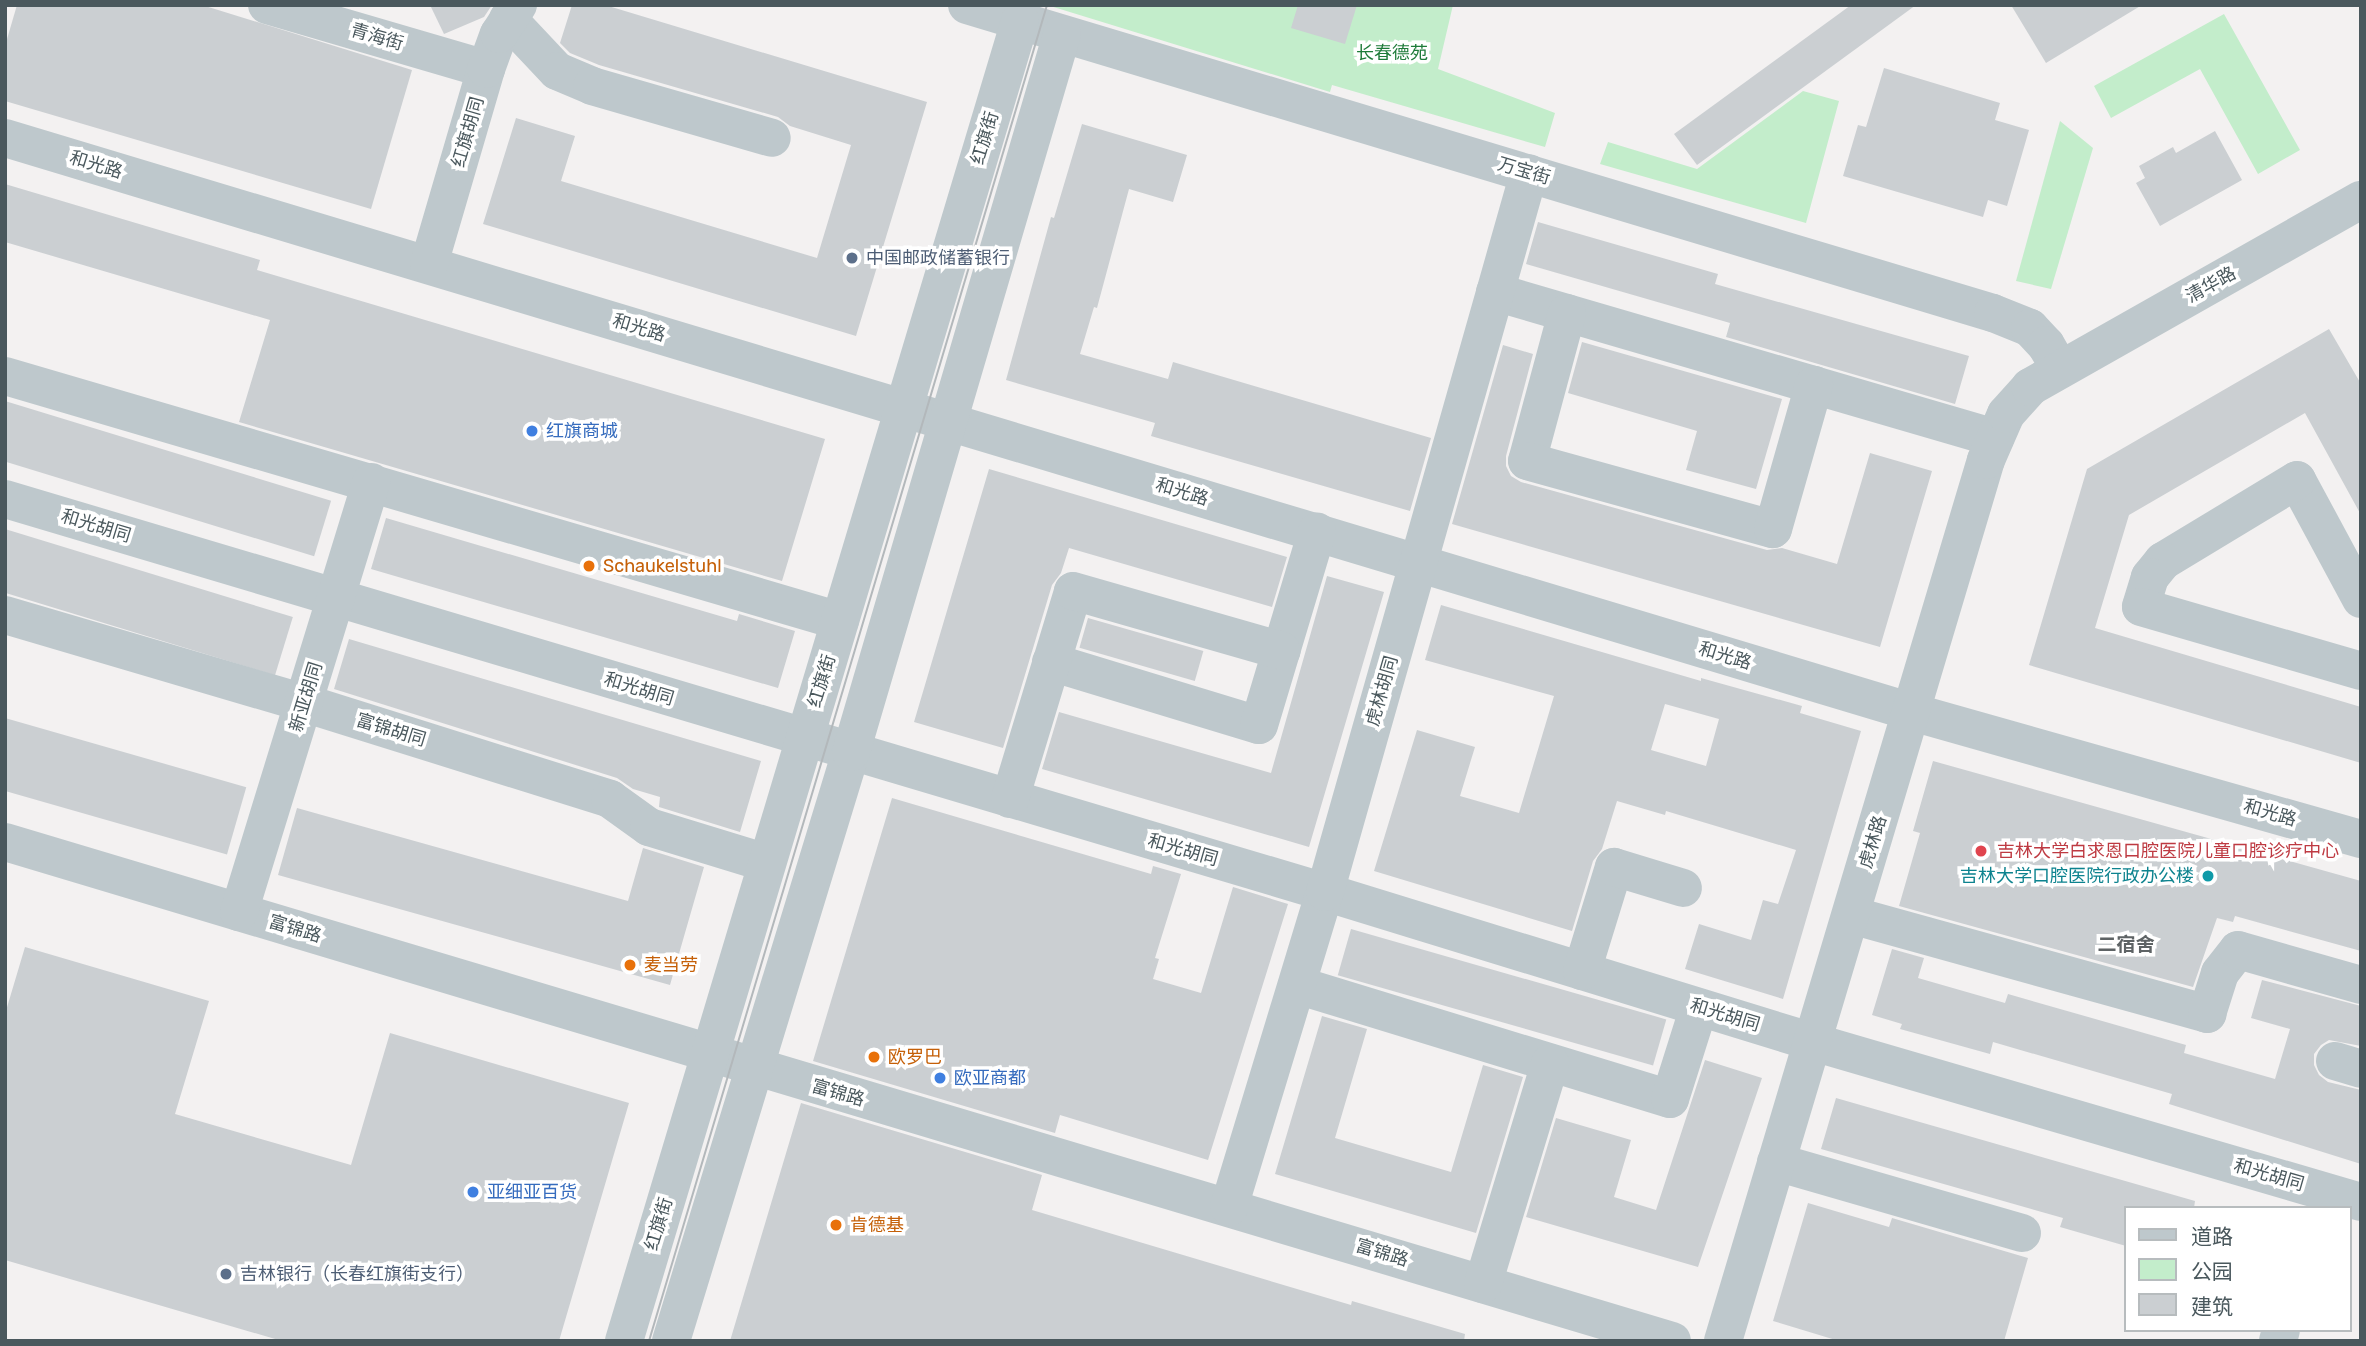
<!DOCTYPE html>
<html>
<head>
<meta charset="utf-8">
<style>
  body { margin:0 }
  #map { position:relative; width:2366px; height:1346px; overflow:hidden; background:#f3f1f1; font-family:Rubik,"Noto Sans SC",sans-serif }
  div>[style] { position:absolute }
  [style*='--x'] { left:calc(var(--x)*1px); top:calc(var(--y)*1px); width:calc(var(--w)*1px); rotate:calc(var(--a)*1deg) }
  .green>* { inset:0; background:#c3edcb }
  .building>* { inset:0; background:#cbcfd2; transform-origin:0 0 }
  .minor>* { height:38px; margin:-19px; padding:0 19px; transform-origin:19px; border-radius:19px; background:#bec8cc }
  .tram>* { height:2px; margin:-1px; padding:0 1px; transform-origin:1px; border-radius:1px; background:#b3b8bb }
  .dots>* { width:19px; height:19px; translate:-50% -50%; box-sizing:border-box; border:4px solid #fff; border-radius:50% }
  span { translate:-50% -50%; white-space:nowrap; text-align:center; line-height:1.15; -webkit-text-stroke:7px #fff; paint-order:stroke }
  .street-label { font-size:18px; color:#4a585d }
  .park-label { font-size:18px; color:#1e7b39 }
  .service-label { font-size:18px; color:#4e5e75 }
  .left { translate:0 -50%; text-align:left }
  .shop-label { font-size:18px; color:#366cbe }
  .food-label { font-size:18px; color:#c56008 }
  .health-label { font-size:18px; color:#be3a42 }
  .culture-label { font-size:18px; color:#0d838f }
  .right { translate:-100% -50%; text-align:right }
  .neighbourhood-label { font-size:19px; color:#5e6365; font-weight:700 }
  .frame { position:absolute; inset:0; border:7px solid #4a585d; pointer-events:none }
  .legend { position:absolute; left:2124px; top:1206px; width:228px; height:126px; box-sizing:border-box; background:#fff; border:2px solid #b7bcbe; margin:0; padding:9px 12px; list-style:none; font-size:21px; color:#4a585d }
  .legend li { display:flex; align-items:center; gap:14px; height:35px }
  .legend b { width:35px; border:2px solid #b7bcbe }
</style>
</head>
<body>
<div id="map">
  <div class="green">
    <i style="clip-path:polygon(1047px 5px,1453px 5px,1438px 69px,1555px 113px,1545px 147px,1332px 85px,1330px 92px)"></i>
    <i style="clip-path:polygon(2224px 14px,2300px 150px,2258px 174px,2200px 69px,2111px 118px,2094px 86px)"></i>
    <i style="clip-path:polygon(1803px 91px,1839px 101px,1806px 223px,1600px 164px,1608px 142px,1697px 169px)"></i>
    <i style="clip-path:polygon(2060px 121px,2093px 148px,2051px 289px,2016px 281px)"></i>
  </div>
  <div class="building">
    <i style="clip-path:polygon(17px 5px,202px 5px,412px 70px,371px 209px,5px 101px,5px 46px)"></i>
    <i style="clip-path:polygon(430px 5px,492px 5px,484px 17px,444px 34px)"></i>
    <i style="clip-path:polygon(572px 5px,605px 5px,927px 102px,856px 336px,483px 224px,516px 118px,575px 136px,561px 181px,817px 258px,851px 145px,790px 126px,778px 117px,599px 65px,570px 53px,560px 43px)"></i>
    <i style="clip-path:polygon(1298px 5px,1357px 5px,1345px 44px,1291px 28px)"></i>
    <i style="clip-path:polygon(1851px 5px,1916px 5px,1697px 165px,1674px 134px)"></i>
    <i style="clip-path:polygon(2011px 5px,2142px 5px,2046px 63px)"></i>
    <i style="clip-path:polygon(1884px 68px,2000px 103px,1995px 120px,2029px 130px,2007px 206px,1988px 200px,1983px 217px,1843px 176px,1858px 125px,1866px 127px)"></i>
    <i style="clip-path:polygon(1082px 124px,1187px 155px,1173px 202px,1129px 189px,1097px 308px,1094px 307px,1080px 354px,1168px 379px,1173px 362px,1431px 438px,1410px 511px,1151px 436px,1155px 423px,1006px 380px,1051px 217px,1054px 218px)"></i>
    <i style="clip-path:polygon(2215px 131px,2242px 180px,2160px 226px,2136px 183px,2145px 178px,2139px 166px,2173px 147px,2176px 153px)"></i>
    <i style="clip-path:polygon(5px 184px,260px 260px,257px 270px,825px 439px,782px 581px,239px 422px,270px 320px,5px 242px)"></i>
    <i style="clip-path:polygon(1538px 222px,1718px 274px,1715px 284px,1969px 356px,1955px 404px,1726px 337px,1730px 323px,1526px 264px)"></i>
    <i style="clip-path:polygon(2329px 329px,2361px 384px,2361px 515px,2305px 413px,2129px 515px,2095px 628px,2361px 707px,2361px 763px,2029px 665px,2087px 469px)"></i>
    <i style="clip-path:polygon(1582px 342px,1782px 399px,1756px 489px,1686px 470px,1697px 431px,1568px 393px)"></i>
    <i style="clip-path:polygon(1503px 345px,1533px 354px,1506px 456px,1506px 466px,1511px 476px,1521px 482px,1767px 550px,1782px 548px,1837px 564px,1870px 453px,1932px 471px,1880px 647px,1452px 524px)"></i>
    <i style="left:5px;top:401px;width:341px;height:58px;rotate:17deg"></i>
    <i style="clip-path:polygon(989px 469px,1287px 557px,1272px 607px,1069px 548px,1061px 573px,1052px 585px,1003px 748px,914px 722px)"></i>
    <i style="clip-path:polygon(386px 518px,737px 621px,739px 614px,795px 631px,778px 688px,371px 569px)"></i>
    <i style="left:5px;top:529px;width:301px;height:61px;rotate:17deg"></i>
    <i style="clip-path:polygon(1327px 576px,1384px 592px,1309px 847px,1042px 769px,1059px 712px,1271px 773px)"></i>
    <i style="clip-path:polygon(evenodd,1441px 605px,1701px 681px,1701px 678px,1802px 706px,1800px 713px,1861px 731px,1783px 999px,1685px 969px,1699px 924px,1751px 940px,1763px 900px,1778px 904px,1796px 850px,1666px 811px,1665px 815px,1617px 801px,1602px 849px,1593px 861px,1572px 931px,1374px 871px,1417px 730px,1475px 747px,1460px 796px,1519px 813px,1554px 696px,1425px 660px,1441px 605px,1665px 704px,1719px 719px,1706px 766px,1651px 750px,1665px 704px)"></i>
    <i style="left:1088px;top:618px;width:120px;height:31px;rotate:16deg"></i>
    <i style="clip-path:polygon(349px 639px,761px 761px,740px 832px,659px 807px,660px 797px,633px 789px,617px 778px,334px 689px)"></i>
    <i style="left:5px;top:718px;width:251px;height:70px;rotate:16deg"></i>
    <i style="clip-path:polygon(1933px 761px,2361px 881px,2361px 951px,2235px 916px,2233px 922px,2217px 918px,2193px 987px,1899px 906px,1920px 833px,1913px 831px)"></i>
    <i style="clip-path:polygon(892px 798px,1151px 874px,1153px 866px,1181px 874px,1155px 958px,1159px 959px,1153px 979px,1201px 993px,1233px 887px,1288px 904px,1208px 1160px,1060px 1115px,1055px 1133px,813px 1061px)"></i>
    <i style="clip-path:polygon(297px 808px,628px 901px,643px 848px,704px 867px,670px 985px,278px 875px)"></i>
    <i style="left:1351px;top:929px;width:328px;height:48px;rotate:16deg"></i>
    <i style="clip-path:polygon(25px 947px,209px 1001px,175px 1114px,351px 1165px,390px 1033px,629px 1103px,559px 1341px,282px 1341px,5px 1260px,5px 1014px)"></i>
    <i style="clip-path:polygon(1892px 949px,1924px 958px,1918px 978px,2005px 1003px,2008px 994px,2186px 1045px,2184px 1053px,2275px 1079px,2290px 1029px,2251px 1018px,2262px 980px,2361px 1006px,2361px 1046px,2329px 1040px,2321px 1045px,2314px 1054px,2314px 1065px,2319px 1075px,2328px 1082px,2361px 1090px,2361px 1164px,2169px 1104px,2172px 1094px,1993px 1042px,1990px 1054px,1900px 1029px,1902px 1024px,1872px 1015px)"></i>
    <i style="clip-path:polygon(1322px 1016px,1367px 1029px,1335px 1138px,1451px 1172px,1483px 1065px,1523px 1077px,1476px 1233px,1275px 1174px)"></i>
    <i style="clip-path:polygon(1705px 1060px,1762px 1078px,1698px 1267px,1526px 1217px,1556px 1118px,1631px 1140px,1614px 1197px,1656px 1210px)"></i>
    <i style="clip-path:polygon(1836px 1098px,2195px 1201px,2194px 1208px,2126px 1208px,2126px 1246px,2060px 1227px,2063px 1218px,1821px 1149px)"></i>
    <i style="clip-path:polygon(801px 1103px,1042px 1175px,1032px 1210px,1351px 1305px,1352px 1301px,1465px 1334px,1464px 1341px,730px 1341px)"></i>
    <i style="clip-path:polygon(1808px 1203px,1889px 1227px,1892px 1218px,2028px 1258px,2004px 1341px,1839px 1341px,1773px 1321px)"></i>
  </div>
  <div class="minor">
    <i style="--x:267;--y:5;--w:228;--a:16.3"></i>
    <i style="--x:967;--y:5;--w:1071;--a:16.71"></i>
    <i style="--x:1993;--y:313;--w:40;--a:22"></i>
    <i style="--x:2030;--y:328;--w:23;--a:47"></i>
    <i style="--x:2046;--y:345;--w:28;--a:60"></i>
    <i style="--x:508;--y:19;--w:71;--a:46.7"></i>
    <i style="--x:557;--y:71;--w:38;--a:23"></i>
    <i style="--x:592;--y:86;--w:187;--a:16.1"></i>
    <i style="--x:5;--y:138;--w:1992;--a:16.75"></i>
    <i style="--x:1912;--y:712;--w:467;--a:15.8"></i>
    <i style="--x:429;--y:264;--w:203;--a:-73.7"></i>
    <i style="--x:486;--y:69;--w:37;--a:-70"></i>
    <i style="--x:499;--y:34;--w:35;--a:-57"></i>
    <i style="--x:1495;--y:292;--w:521;--a:16.28"></i>
    <i style="--x:1567;--y:313;--w:153;--a:105.1"></i>
    <i style="--x:1527;--y:461;--w:255;--a:15.5"></i>
    <i style="--x:1773;--y:529;--w:150;--a:-74.1"></i>
    <i style="--x:5;--y:376;--w:870;--a:16.35"></i>
    <i style="--x:5;--y:499;--w:1377;--a:16.58"></i>
    <i style="--x:1325;--y:892;--w:511;--a:17.09"></i>
    <i style="--x:1813;--y:1042;--w:571;--a:16.28"></i>
    <i style="--x:2361;--y:599;--w:135;--a:-118.3"></i>
    <i style="--x:2297;--y:480;--w:157;--a:148.8"></i>
    <i style="--x:2163;--y:561;--w:21;--a:129"></i>
    <i style="--x:2150;--y:577;--w:31;--a:107"></i>
    <i style="--x:2141;--y:607;--w:229;--a:16.2"></i>
    <i style="--x:5;--y:615;--w:312;--a:16.4"></i>
    <i style="--x:304;--y:703;--w:321;--a:17.4"></i>
    <i style="--x:610;--y:799;--w:48;--a:35.7"></i>
    <i style="--x:649;--y:827;--w:123;--a:17"></i>
    <i style="--x:1051;--y:662;--w:217;--a:16.9"></i>
    <i style="--x:1259;--y:725;--w:202;--a:-73.3"></i>
    <i style="--x:1010;--y:799;--w:217;--a:-73.1"></i>
    <i style="--x:1073;--y:591;--w:217;--a:16"></i>
    <i style="--x:5;--y:842;--w:1740;--a:16.66"></i>
    <i style="--x:239;--y:912;--w:450;--a:-72.9"></i>
    <i style="--x:1851;--y:915;--w:370;--a:15.5"></i>
    <i style="--x:2207;--y:1014;--w:43;--a:-72.4"></i>
    <i style="--x:2220;--y:973;--w:29;--a:-52"></i>
    <i style="--x:2238;--y:950;--w:128;--a:15.9"></i>
    <i style="--x:1582;--y:971;--w:109;--a:-72.9"></i>
    <i style="--x:1614;--y:867;--w:72;--a:16.9"></i>
    <i style="--x:1297;--y:985;--w:390;--a:17"></i>
    <i style="--x:1670;--y:1099;--w:96;--a:-72.5"></i>
    <i style="--x:2335;--y:1061;--w:27;--a:17"></i>
    <i style="--x:1776;--y:1162;--w:256;--a:16.1"></i>
    <i style="--x:1229;--y:1207;--w:329;--a:-73.1"></i>
    <i style="--x:1325;--y:892;--w:747;--a:-74.16"></i>
    <i style="--x:1483;--y:1284;--w:231;--a:-73.1"></i>
    <i style="--x:624;--y:1341;--w:1378;--a:-73.3"></i>
    <i style="--x:671;--y:1341;--w:616;--a:-73.01"></i>
    <i style="--x:851;--y:752;--w:748;--a:-73.62"></i>
    <i style="--x:1723;--y:1341;--w:919;--a:-73.38"></i>
    <i style="--x:1986;--y:460;--w:50;--a:-66.5"></i>
    <i style="--x:2006;--y:414;--w:36;--a:-48"></i>
    <i style="--x:2030;--y:387;--w:380;--a:-29.5"></i>
    <i style="--x:2278;--y:1341;--w:11;--a:-75"></i>
  </div>
  <div class="tram">
    <i style="--x:649;--y:1341;--w:1394;--a:-73.41"></i>
  </div>
  <div class="dots">
    <i style="left:852px;top:258px;background:#5c6f8a"></i>
    <i style="left:532px;top:431px;background:#3f7fe0"></i>
    <i style="left:589px;top:566px;background:#e8710a"></i>
    <i style="left:1981px;top:851px;background:#e0444e"></i>
    <i style="left:2208px;top:876px;background:#0f9aa8"></i>
    <i style="left:630px;top:965px;background:#e8710a"></i>
    <i style="left:874px;top:1057px;background:#e8710a"></i>
    <i style="left:940px;top:1078px;background:#3f7fe0"></i>
    <i style="left:473px;top:1192px;background:#3f7fe0"></i>
    <i style="left:836px;top:1225px;background:#e8710a"></i>
    <i style="left:226px;top:1274px;background:#5c6f8a"></i>
  </div>
  <div class="street-label">
    <span style="left:377px;top:37px;rotate:16deg">青海街</span>
    <span style="left:468px;top:132px;rotate:-74deg">红旗胡同</span>
    <span style="left:985px;top:138px;rotate:-73deg">红旗街</span>
    <span style="left:96px;top:165px;rotate:17deg">和光路</span>
    <span style="left:1524px;top:171px;rotate:16deg">万宝街</span>
    <span style="left:2211px;top:285px;rotate:-29deg">清华路</span>
    <span style="left:639px;top:328px;rotate:17deg">和光路</span>
    <span style="left:1182px;top:492px;rotate:17deg">和光路</span>
    <span style="left:96px;top:526px;rotate:17deg">和光胡同</span>
    <span style="left:1725px;top:656px;rotate:17deg">和光路</span>
    <span style="left:822px;top:681px;rotate:-73deg">红旗街</span>
    <span style="left:639px;top:689px;rotate:17deg">和光胡同</span>
    <span style="left:1382px;top:691px;rotate:-74deg">虎林胡同</span>
    <span style="left:306px;top:697px;rotate:-73deg">新亚胡同</span>
    <span style="left:391px;top:730px;rotate:17deg">富锦胡同</span>
    <span style="left:2270px;top:813px;rotate:16deg">和光路</span>
    <span style="left:1873px;top:842px;rotate:-73deg">虎林路</span>
    <span style="left:1183px;top:850px;rotate:16deg">和光胡同</span>
    <span style="left:295px;top:929px;rotate:17deg">富锦路</span>
    <span style="left:1725px;top:1015px;rotate:17deg">和光胡同</span>
    <span style="left:838px;top:1093px;rotate:16deg">富锦路</span>
    <span style="left:2269px;top:1175px;rotate:16deg">和光胡同</span>
    <span style="left:659px;top:1224px;rotate:-73deg">红旗街</span>
    <span style="left:1382px;top:1253px;rotate:17deg">富锦路</span>
  </div>
  <div class="park-label">
    <span style="left:1392px;top:53px">长春德苑</span>
  </div>
  <div class="service-label">
    <span class="left" style="left:866px;top:258px">中国邮政储蓄银行</span>
    <span class="left" style="left:240px;top:1274px">吉林银行（长春红旗街支行）</span>
  </div>
  <div class="shop-label">
    <span class="left" style="left:546px;top:431px">红旗商城</span>
    <span class="left" style="left:954px;top:1078px">欧亚商都</span>
    <span class="left" style="left:487px;top:1192px">亚细亚百货</span>
  </div>
  <div class="food-label">
    <span class="left" style="left:603px;top:566px">Schaukelstuhl</span>
    <span class="left" style="left:644px;top:965px">麦当劳</span>
    <span class="left" style="left:888px;top:1057px">欧罗巴</span>
    <span class="left" style="left:850px;top:1225px">肯德基</span>
  </div>
  <div class="health-label">
    <span class="left" style="left:1997px;top:851px">吉林大学白求恩口腔医院儿童口腔诊疗中心</span>
  </div>
  <div class="culture-label">
    <span class="right" style="left:2194px;top:876px">吉林大学口腔医院行政办公楼</span>
  </div>
  <div class="neighbourhood-label">
    <span style="left:2126px;top:945px">二宿舍</span>
  </div>
  <div class="frame"></div>
  <ul class="legend">
  <li><b style="height:9px;background:#bec8cc"></b>道路</li>
  <li><b style="height:19px;background:#c3edcb"></b>公园</li>
  <li><b style="height:19px;background:#cbcfd2"></b>建筑</li>
  </ul>
</div>
</body>
</html>
